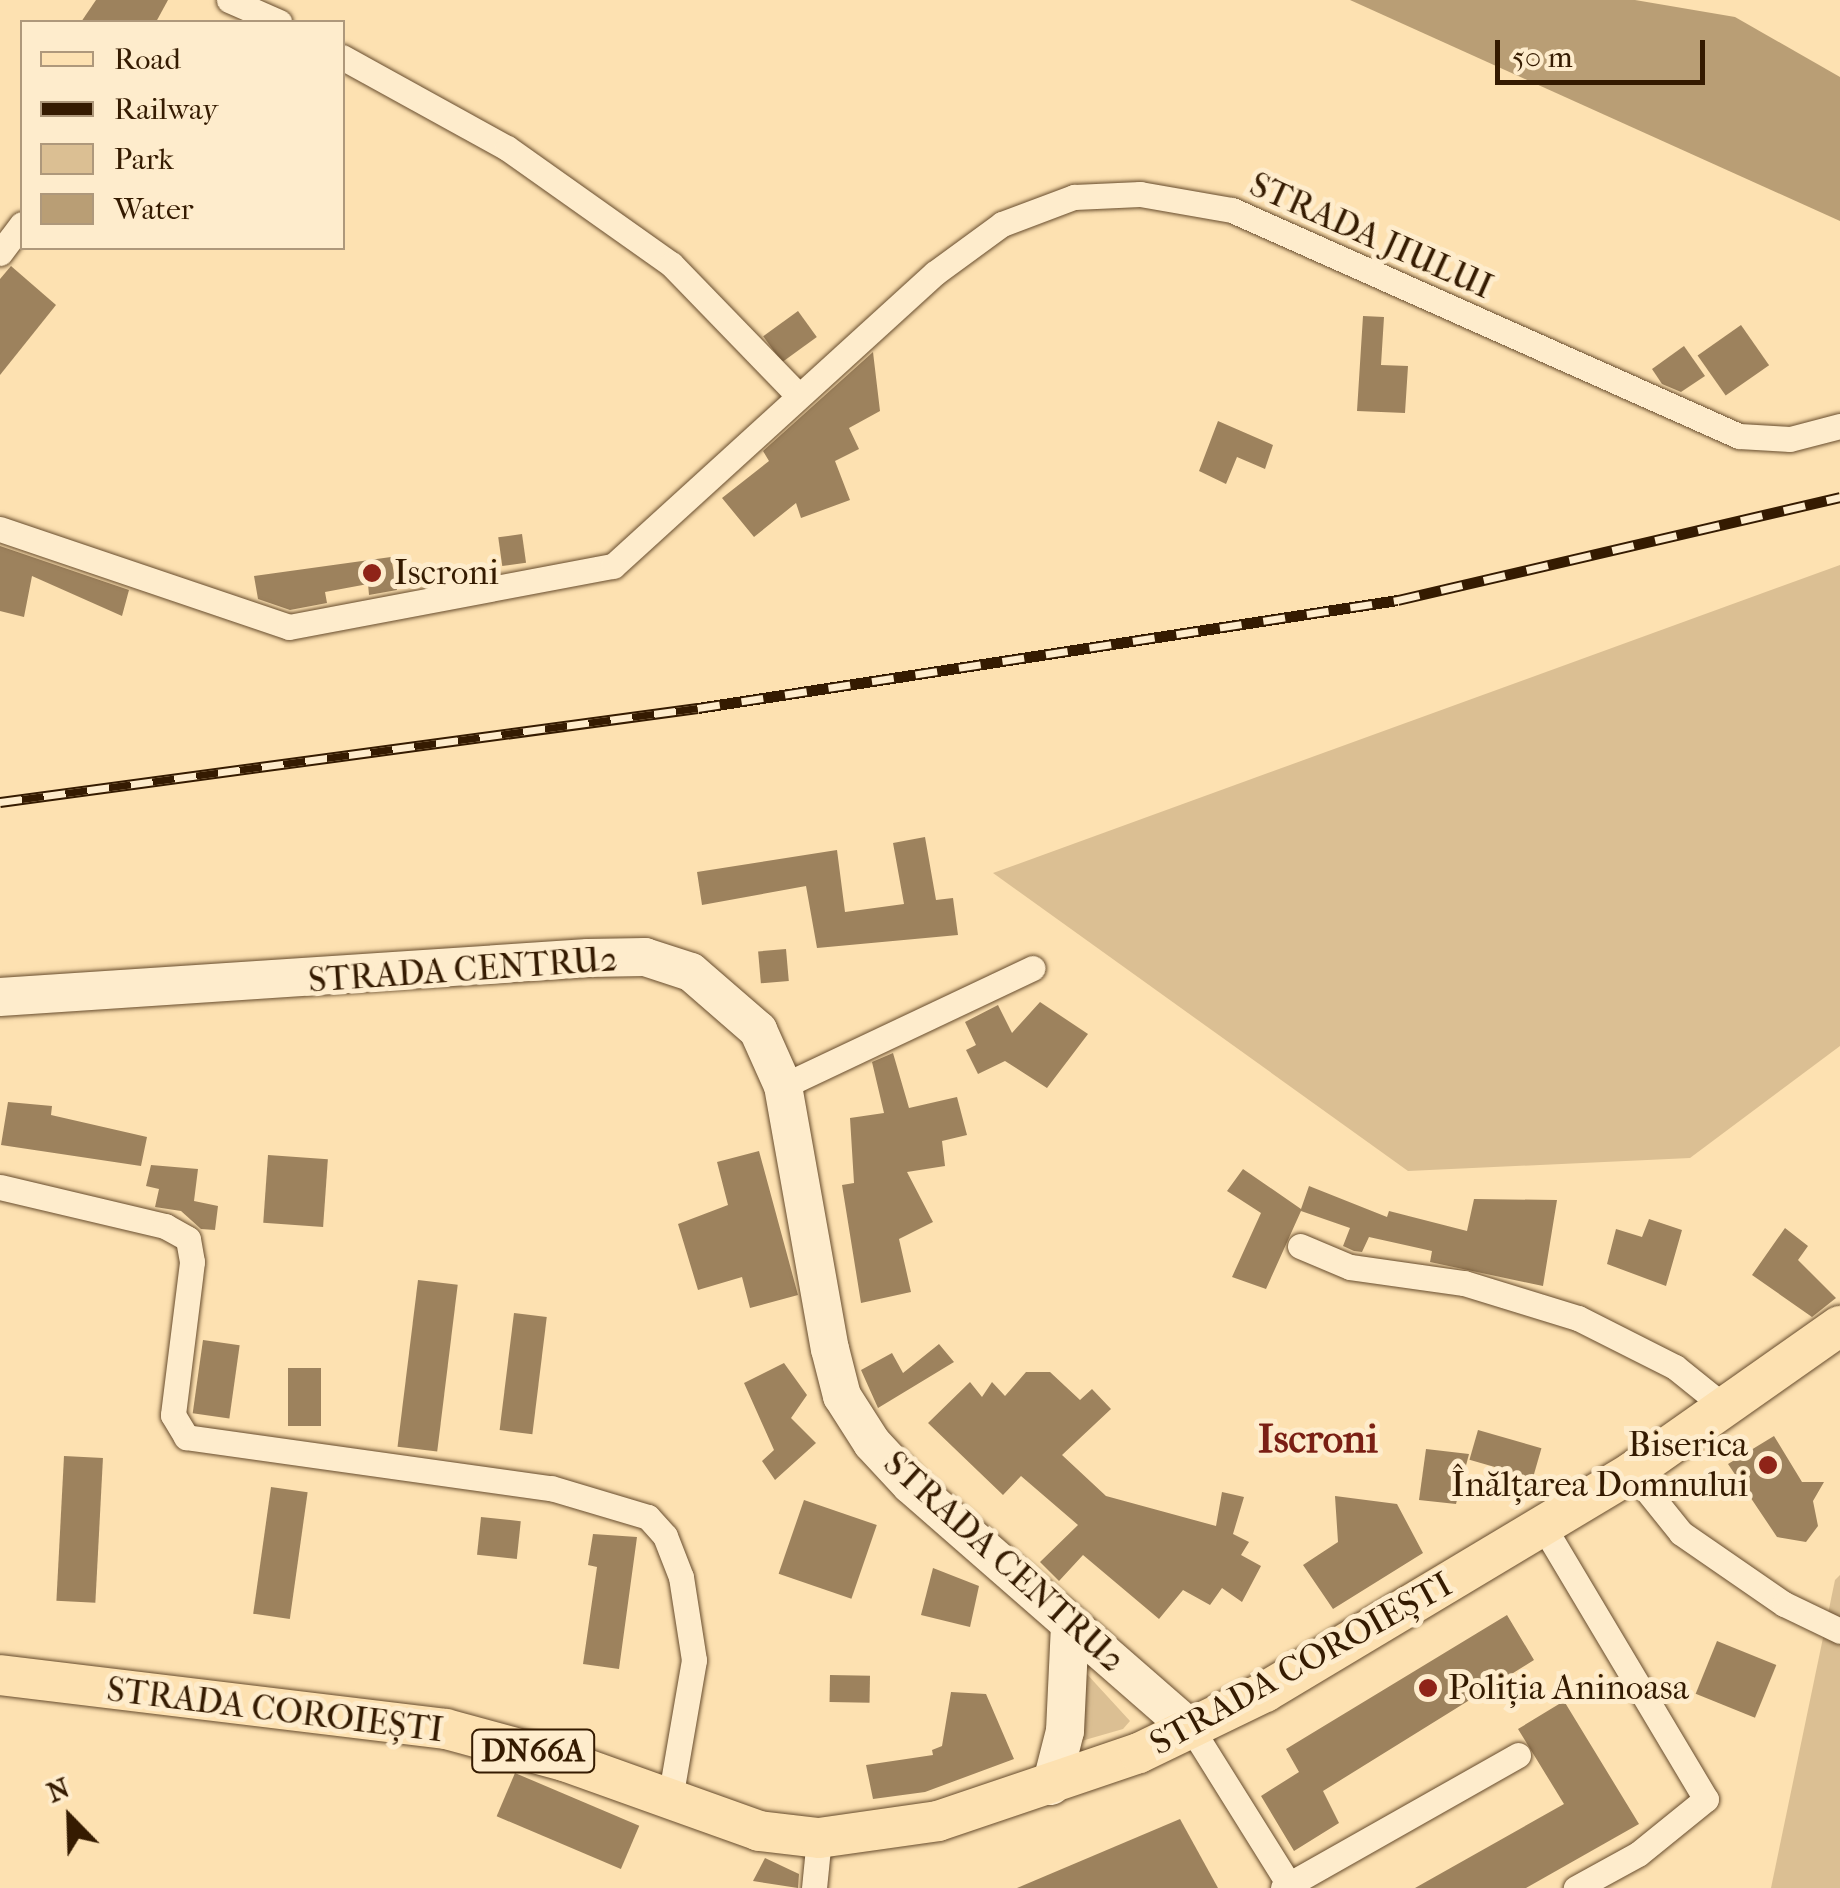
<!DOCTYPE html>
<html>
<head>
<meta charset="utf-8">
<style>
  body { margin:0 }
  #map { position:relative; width:1840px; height:1888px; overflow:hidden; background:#fde1b1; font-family:"IM FELL French Canon",serif }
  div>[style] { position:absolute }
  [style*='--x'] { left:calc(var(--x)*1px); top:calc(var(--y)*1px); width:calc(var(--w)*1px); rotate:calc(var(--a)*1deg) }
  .green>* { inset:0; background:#dbbf93 }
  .water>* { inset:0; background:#b99e75 }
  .building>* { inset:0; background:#9d825d; transform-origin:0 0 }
  .roads { filter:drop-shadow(0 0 2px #674c2d) drop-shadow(0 0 2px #674c2d) }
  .street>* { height:25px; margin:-12.5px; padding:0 12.5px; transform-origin:12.5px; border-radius:12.5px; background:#feeccc }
  .secondary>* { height:38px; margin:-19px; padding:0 19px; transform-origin:19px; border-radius:19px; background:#feeccc }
  .primary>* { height:40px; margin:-20px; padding:0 20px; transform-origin:20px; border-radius:20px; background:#fde1b1 }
  .rail>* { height:11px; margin-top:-5.5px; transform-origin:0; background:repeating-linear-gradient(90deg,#feeccc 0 22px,#351b01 0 44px); box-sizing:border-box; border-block:2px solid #351b01 }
  .dots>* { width:28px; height:28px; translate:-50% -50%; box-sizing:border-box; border:5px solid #feeccc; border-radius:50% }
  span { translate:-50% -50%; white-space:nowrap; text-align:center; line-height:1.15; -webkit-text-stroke:10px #feeccc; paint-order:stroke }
  .shield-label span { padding:2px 8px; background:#feeccc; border:2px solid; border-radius:8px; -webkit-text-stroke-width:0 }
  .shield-label { font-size:32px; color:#351b01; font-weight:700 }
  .street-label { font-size:35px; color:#351b01 }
  .poi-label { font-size:35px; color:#351b01 }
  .left { translate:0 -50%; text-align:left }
  .right { translate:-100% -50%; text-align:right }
  .quarter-label { font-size:40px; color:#7a1f14; font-weight:700 }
  .legend { position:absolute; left:20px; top:20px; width:325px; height:230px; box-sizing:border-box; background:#feeccc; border:2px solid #ae987b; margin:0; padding:12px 18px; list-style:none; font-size:30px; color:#351b01 }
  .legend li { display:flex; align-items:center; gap:20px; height:50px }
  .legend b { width:50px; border:2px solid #ae987b }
  .north { position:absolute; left:20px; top:1768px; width:100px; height:100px; -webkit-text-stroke:8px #feeccc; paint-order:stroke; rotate:337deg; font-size:28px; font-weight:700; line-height:40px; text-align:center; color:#351b01 }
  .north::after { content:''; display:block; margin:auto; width:35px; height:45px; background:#351b01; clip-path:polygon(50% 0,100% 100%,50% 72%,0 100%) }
  .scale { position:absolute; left:1495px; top:40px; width:210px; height:45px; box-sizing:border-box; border:5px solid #351b01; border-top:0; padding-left:12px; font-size:30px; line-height:35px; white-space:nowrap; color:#351b01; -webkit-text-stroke:8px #feeccc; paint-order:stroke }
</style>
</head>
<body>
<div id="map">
  <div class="green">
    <i style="clip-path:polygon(1840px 565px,1840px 1046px,1690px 1158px,1408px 1171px,993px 873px)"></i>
    <i style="clip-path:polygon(1840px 1575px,1840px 1888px,1771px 1888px,1835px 1580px)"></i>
    <i style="clip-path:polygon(1085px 1672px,1130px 1721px,1123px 1729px,1071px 1744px)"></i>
  </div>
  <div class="water">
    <i style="clip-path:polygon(1350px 0,1635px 0,1735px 17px,1840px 77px,1840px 221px)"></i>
  </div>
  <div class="building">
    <i style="clip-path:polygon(96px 0,168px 0,156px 22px,81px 22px)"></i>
    <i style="clip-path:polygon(11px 266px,56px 305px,0 375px,0 279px)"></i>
    <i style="left:798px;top:311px;width:32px;height:43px;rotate:54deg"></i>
    <i style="clip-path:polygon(1363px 316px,1384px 317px,1381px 365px,1408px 366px,1405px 413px,1357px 411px)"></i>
    <i style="left:1741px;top:325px;width:49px;height:53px;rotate:55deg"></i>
    <i style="clip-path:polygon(1684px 346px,1705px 376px,1681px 392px,1662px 384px,1652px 369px)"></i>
    <i style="clip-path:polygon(873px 352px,880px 411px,849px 428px,859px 449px,835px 461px,850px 500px,801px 518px,796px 503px,754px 537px,722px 498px,769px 461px,763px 451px)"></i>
    <i style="clip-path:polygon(1218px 421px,1273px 445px,1265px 469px,1237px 457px,1226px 484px,1199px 471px)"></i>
    <i style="left:522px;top:534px;width:29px;height:24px;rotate:82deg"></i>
    <i style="clip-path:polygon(0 546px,129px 590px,122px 616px,32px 576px,24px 617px,0 611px)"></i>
    <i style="clip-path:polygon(391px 557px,397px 590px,369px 595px,368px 584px,325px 592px,327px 603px,290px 610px,258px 599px,254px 576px)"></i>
    <i style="clip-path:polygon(925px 837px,936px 900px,953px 898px,958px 935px,817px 948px,806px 886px,702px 905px,697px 872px,837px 850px,845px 912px,904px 904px,893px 843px)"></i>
    <i style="left:786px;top:949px;width:32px;height:28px;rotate:85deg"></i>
    <i style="clip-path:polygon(1040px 1002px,1088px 1034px,1047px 1088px,1005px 1061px,978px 1074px,966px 1050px,976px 1045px,965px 1022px,998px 1005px,1012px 1033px)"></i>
    <i style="clip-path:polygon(893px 1053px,909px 1108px,957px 1097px,967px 1135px,942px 1141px,945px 1166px,907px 1172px,933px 1222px,899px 1239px,911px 1292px,861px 1303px,842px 1185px,854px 1183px,850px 1118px,884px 1113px,872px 1062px)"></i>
    <i style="clip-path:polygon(8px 1102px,52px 1106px,51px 1115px,147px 1137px,141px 1166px,1px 1145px)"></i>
    <i style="clip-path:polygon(759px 1151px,798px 1295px,750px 1308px,742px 1277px,698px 1290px,678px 1224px,728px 1205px,717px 1162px)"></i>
    <i style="left:268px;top:1155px;width:60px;height:68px;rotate:4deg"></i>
    <i style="clip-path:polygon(151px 1165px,198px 1169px,194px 1201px,218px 1206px,215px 1230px,201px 1229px,181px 1211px,155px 1207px,159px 1189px,146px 1186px)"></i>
    <i style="clip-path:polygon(1243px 1169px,1301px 1209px,1309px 1186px,1387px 1217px,1389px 1211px,1467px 1231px,1474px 1199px,1557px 1200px,1543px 1286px,1430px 1262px,1432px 1251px,1369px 1237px,1362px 1252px,1354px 1251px,1343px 1246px,1350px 1228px,1301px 1211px,1266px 1289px,1232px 1277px,1261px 1213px,1227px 1191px)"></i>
    <i style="clip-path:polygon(1649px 1219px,1682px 1230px,1666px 1286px,1607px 1264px,1616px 1229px,1642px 1237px)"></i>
    <i style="clip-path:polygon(1785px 1228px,1808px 1246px,1798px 1260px,1836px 1298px,1812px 1317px,1752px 1275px)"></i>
    <i style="left:418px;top:1280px;width:40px;height:168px;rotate:7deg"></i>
    <i style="left:514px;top:1313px;width:33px;height:118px;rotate:7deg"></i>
    <i style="left:203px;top:1340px;width:37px;height:74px;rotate:8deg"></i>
    <i style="clip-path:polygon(939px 1344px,954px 1362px,878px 1408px,861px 1370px,892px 1353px,903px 1373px)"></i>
    <i style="clip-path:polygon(784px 1363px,807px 1395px,791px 1418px,816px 1443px,775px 1480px,762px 1461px,774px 1450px,744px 1383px)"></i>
    <i style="left:288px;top:1368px;width:33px;height:58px"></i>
    <i style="clip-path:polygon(1026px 1372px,1050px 1372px,1080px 1400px,1092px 1389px,1111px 1409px,1062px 1455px,1106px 1496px,1216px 1526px,1222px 1492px,1244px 1497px,1233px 1534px,1249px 1542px,1241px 1555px,1261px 1566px,1242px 1602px,1222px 1588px,1210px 1605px,1183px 1590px,1159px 1619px,1083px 1555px,1059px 1581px,1040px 1562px,1078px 1525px,1021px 1476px,1003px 1495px,928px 1423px,970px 1382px,982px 1397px,992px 1382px,1005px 1396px)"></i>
    <i style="left:1478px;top:1430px;width:66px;height:31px;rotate:16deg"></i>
    <i style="clip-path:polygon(1774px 1436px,1802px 1482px,1824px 1482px,1813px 1501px,1818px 1526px,1806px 1542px,1777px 1537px,1728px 1464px)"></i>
    <i style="clip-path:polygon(1426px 1449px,1469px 1454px,1456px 1504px,1419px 1500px)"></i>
    <i style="left:64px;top:1456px;width:39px;height:145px;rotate:3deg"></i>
    <i style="left:271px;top:1487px;width:37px;height:128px;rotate:8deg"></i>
    <i style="clip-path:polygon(1335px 1496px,1397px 1504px,1423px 1553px,1333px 1609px,1303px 1565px,1338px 1542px)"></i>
    <i style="left:804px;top:1500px;width:77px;height:78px;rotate:19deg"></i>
    <i style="left:481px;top:1517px;width:40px;height:38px;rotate:6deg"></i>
    <i style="clip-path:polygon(593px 1534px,637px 1537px,619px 1669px,583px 1664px,597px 1567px,588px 1565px)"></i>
    <i style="clip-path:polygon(933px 1568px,979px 1586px,970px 1627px,921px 1615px)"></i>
    <i style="clip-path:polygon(1507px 1615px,1534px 1660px,1323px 1791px,1339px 1823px,1294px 1851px,1261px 1796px,1299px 1772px,1286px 1749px)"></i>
    <i style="left:1717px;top:1641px;width:64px;height:57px;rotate:22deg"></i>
    <i style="left:830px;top:1675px;width:40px;height:27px;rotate:1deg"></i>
    <i style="clip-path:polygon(951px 1692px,986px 1694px,1014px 1759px,925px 1792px,873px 1799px,866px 1765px,933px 1755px,932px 1750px,942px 1746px)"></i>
    <i style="clip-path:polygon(1564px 1701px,1639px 1824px,1526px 1888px,1415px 1888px,1564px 1804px,1518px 1729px)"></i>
    <i style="left:515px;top:1773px;width:135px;height:47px;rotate:23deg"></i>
    <i style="clip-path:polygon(1180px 1819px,1218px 1888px,1017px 1888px)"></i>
    <i style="clip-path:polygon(765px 1858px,799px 1874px,798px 1888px,753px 1881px)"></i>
  </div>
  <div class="roads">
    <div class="street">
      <i style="--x:229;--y:0;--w:55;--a:23.7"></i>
      <i style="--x:342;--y:57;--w:188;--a:28.9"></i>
      <i style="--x:507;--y:148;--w:201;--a:35.3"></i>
      <i style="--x:671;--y:264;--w:181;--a:45.9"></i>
      <i style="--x:0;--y:253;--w:36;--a:-53"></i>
      <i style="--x:0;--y:529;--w:305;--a:18.7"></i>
      <i style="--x:289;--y:627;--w:330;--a:-10.7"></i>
      <i style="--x:613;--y:566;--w:435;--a:-42.3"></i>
      <i style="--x:935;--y:273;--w:83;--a:-36.2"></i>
      <i style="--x:1002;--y:224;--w:77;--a:-20.6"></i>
      <i style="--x:1074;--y:197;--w:66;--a:-2.6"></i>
      <i style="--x:1140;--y:194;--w:93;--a:9.9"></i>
      <i style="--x:1232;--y:210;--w:555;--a:24.03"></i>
      <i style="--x:1739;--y:436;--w:51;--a:3.4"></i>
      <i style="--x:1790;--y:439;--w:52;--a:-14.6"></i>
      <i style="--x:783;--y:1086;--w:276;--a:-25.3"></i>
      <i style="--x:0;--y:1187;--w:170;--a:13.3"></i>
      <i style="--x:165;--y:1226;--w:26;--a:29"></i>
      <i style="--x:188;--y:1239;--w:23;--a:80"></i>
      <i style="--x:192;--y:1262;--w:154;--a:97.1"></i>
      <i style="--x:173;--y:1415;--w:26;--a:59"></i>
      <i style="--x:186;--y:1437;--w:369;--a:8"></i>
      <i style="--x:551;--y:1488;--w:101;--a:16.6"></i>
      <i style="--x:648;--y:1517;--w:25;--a:48"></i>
      <i style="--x:665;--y:1536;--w:44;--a:68.7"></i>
      <i style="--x:681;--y:1577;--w:84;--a:81.1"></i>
      <i style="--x:694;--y:1660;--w:146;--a:99.8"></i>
      <i style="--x:1300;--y:1246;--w:54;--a:22.8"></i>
      <i style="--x:1350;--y:1267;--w:115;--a:8"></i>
      <i style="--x:1464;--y:1283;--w:119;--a:17.1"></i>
      <i style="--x:1578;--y:1318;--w:109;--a:26.8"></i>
      <i style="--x:1675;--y:1367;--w:65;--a:38.8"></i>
      <i style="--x:1632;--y:1472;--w:78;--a:51.2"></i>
      <i style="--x:1681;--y:1533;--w:125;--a:34.6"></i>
      <i style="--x:1784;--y:1604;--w:62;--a:25.7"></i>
      <i style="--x:1543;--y:1526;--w:318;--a:59.2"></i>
      <i style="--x:1706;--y:1799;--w:87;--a:141"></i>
      <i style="--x:1638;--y:1854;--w:71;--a:151.3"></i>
      <i style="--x:1193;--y:1731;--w:185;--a:58"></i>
      <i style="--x:814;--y:1888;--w:50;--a:-84.3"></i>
      <i style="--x:1283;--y:1888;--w:270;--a:-29.5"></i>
    </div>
    <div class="secondary">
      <i style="--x:0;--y:997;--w:589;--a:-3.79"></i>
      <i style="--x:588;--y:958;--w:57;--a:-1"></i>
      <i style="--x:645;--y:957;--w:48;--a:18.1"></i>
      <i style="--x:691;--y:972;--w:89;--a:40.9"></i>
      <i style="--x:758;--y:1030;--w:61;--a:65.9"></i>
      <i style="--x:783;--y:1086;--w:267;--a:79.9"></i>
      <i style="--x:830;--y:1349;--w:49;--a:75.7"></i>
      <i style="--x:842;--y:1396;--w:56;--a:57.4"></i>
      <i style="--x:872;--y:1443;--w:57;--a:47.1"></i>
      <i style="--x:911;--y:1485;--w:374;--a:41.1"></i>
      <i style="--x:1051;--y:1786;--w:57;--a:-75.7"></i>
      <i style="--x:1065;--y:1731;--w:107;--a:-87.3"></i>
    </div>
    <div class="primary">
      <i style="--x:0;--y:1675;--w:449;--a:6.9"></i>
      <i style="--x:446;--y:1729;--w:122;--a:15.2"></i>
      <i style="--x:564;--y:1761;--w:207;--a:19.7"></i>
      <i style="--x:759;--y:1831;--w:60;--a:6.7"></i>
      <i style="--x:819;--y:1838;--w:120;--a:-8.1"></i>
      <i style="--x:938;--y:1821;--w:212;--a:-18.7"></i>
      <i style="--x:1139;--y:1753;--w:140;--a:-25.8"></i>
      <i style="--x:1265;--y:1692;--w:428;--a:-30.9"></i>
      <i style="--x:1632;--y:1472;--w:254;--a:-35.1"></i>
    </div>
  </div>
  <div class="rail">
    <i style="--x:0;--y:802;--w:704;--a:-7.67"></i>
    <i style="--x:698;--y:708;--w:708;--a:-8.77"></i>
    <i style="--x:1398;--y:600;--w:454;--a:-13.1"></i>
  </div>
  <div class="dots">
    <i style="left:372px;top:573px;background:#8f2418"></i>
    <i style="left:1768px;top:1465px;background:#8f2418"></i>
    <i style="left:1428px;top:1688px;background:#8f2418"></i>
  </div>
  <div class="shield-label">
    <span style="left:533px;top:1751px">DN66A</span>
  </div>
  <div class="street-label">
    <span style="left:1371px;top:236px;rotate:24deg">STRADA JIULUI</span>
    <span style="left:463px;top:970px;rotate:-4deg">STRADA CENTRU2</span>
    <span style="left:1004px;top:1562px;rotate:42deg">STRADA CENTRU2</span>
    <span style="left:1301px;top:1664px;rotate:-29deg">STRADA COROIEȘTI</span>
    <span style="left:275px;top:1710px;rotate:7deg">STRADA COROIEȘTI</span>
  </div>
  <div class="poi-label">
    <span class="left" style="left:394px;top:573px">Iscroni</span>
    <span class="right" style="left:1748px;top:1465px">Biserica<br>Înălțarea Domnului</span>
    <span class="left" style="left:1448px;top:1688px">Poliția Aninoasa</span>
  </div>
  <div class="quarter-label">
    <span style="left:1318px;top:1439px">Iscroni</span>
  </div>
  <ul class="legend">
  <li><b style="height:12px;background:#fde1b1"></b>Road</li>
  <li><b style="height:12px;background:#351b01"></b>Railway</li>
  <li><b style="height:28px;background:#dbbf93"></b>Park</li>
  <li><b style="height:28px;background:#b99e75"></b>Water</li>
  </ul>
  <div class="north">N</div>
  <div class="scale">50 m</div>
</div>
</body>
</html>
